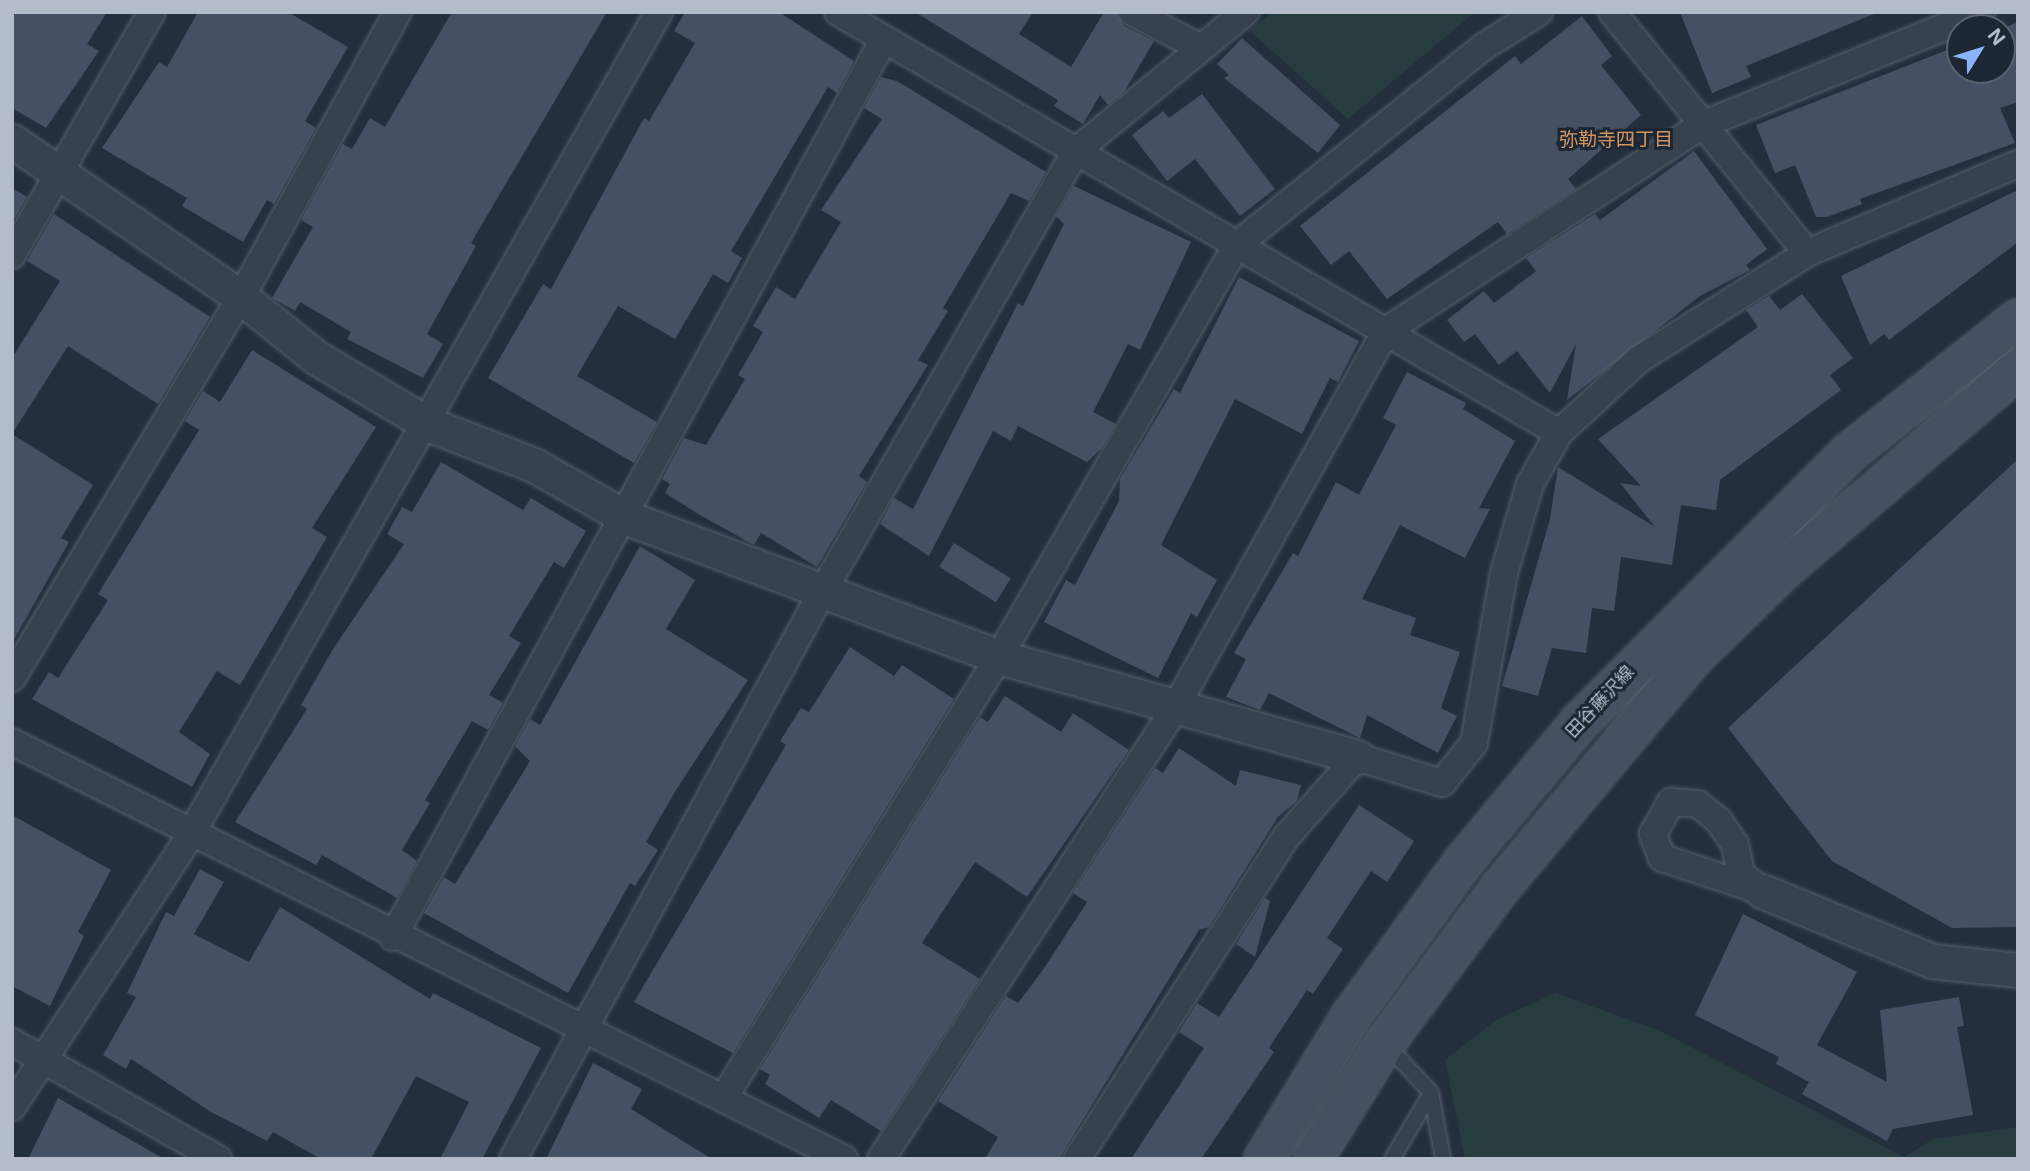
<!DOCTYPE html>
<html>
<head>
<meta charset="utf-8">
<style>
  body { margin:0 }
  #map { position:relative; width:2030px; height:1171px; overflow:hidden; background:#242f3e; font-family:Inter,"Noto Sans JP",sans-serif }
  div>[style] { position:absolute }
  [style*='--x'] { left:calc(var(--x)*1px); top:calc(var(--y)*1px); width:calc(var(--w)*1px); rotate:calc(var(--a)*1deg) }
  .green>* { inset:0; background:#263c3f }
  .building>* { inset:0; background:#455162; transform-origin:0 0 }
  .roads { filter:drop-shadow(0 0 2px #565f6c) drop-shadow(0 0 2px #565f6c) }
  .service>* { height:14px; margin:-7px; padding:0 7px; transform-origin:7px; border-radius:7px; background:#38414e }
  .minor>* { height:26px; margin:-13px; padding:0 13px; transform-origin:13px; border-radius:13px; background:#38414e }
  .tertiary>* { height:33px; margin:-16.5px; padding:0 16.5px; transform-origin:16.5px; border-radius:16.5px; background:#38414e }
  .secondary>* { height:38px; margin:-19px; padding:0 19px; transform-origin:19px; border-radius:19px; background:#465061 }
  span { translate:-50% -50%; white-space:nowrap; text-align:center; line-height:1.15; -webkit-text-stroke:6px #1d2633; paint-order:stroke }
  .street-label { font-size:18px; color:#b4bcc9 }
  .neighbourhood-label { font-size:19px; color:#d59563 }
  .frame { position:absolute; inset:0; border:14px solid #b4bcc9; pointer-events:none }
  .north { position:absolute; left:1946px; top:14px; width:70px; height:70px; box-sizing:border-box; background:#1d2633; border:2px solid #59626f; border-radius:50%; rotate:52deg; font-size:19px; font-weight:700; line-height:28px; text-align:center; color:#b4bcc9 }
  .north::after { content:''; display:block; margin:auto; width:24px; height:32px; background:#8ab4f8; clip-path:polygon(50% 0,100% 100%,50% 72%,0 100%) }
</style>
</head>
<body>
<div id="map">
  <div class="green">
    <i style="clip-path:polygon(1273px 12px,1475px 12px,1348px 119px,1249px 30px)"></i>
    <i style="clip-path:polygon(1555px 993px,1658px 1030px,1904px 1157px,1933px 1139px,2018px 1127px,2018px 1159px,1465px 1159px,1445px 1060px,1496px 1020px)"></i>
  </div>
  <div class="building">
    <i style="clip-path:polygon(12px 12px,107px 12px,87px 44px,99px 51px,46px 128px,12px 108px)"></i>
    <i style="clip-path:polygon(198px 12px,288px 12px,348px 47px,305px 121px,316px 128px,274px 204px,267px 200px,243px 242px,182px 206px,187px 198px,102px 148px,159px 62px,167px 67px)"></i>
    <i style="clip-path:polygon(452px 12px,607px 12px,471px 243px,476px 246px,427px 334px,443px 344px,423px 378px,347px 339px,351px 332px,300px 302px,295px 311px,272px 298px,313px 227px,301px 220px,343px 144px,352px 149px,370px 118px,385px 127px)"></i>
    <i style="clip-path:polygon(685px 12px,779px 12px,854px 61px,837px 93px,828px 87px,731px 251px,742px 258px,728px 283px,713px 274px,675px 339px,618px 306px,577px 376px,657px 422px,634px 463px,488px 378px,543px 284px,551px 289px,644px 118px,649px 121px,695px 43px,674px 31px)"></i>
    <i style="clip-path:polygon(915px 12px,1033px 12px,1019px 34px,1071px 67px,1104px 12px,1116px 12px,1124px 26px,1154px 41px,1124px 92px,1108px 105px,1100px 95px,1083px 124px,1054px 106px,1058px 100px)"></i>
    <i style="clip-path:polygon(1680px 12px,1873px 12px,1874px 14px,1746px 66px,1751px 77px,1712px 93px)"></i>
    <i style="clip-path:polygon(1582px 16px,1612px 56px,1601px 65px,1641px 115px,1568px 179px,1576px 189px,1507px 234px,1498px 222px,1387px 299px,1349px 251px,1331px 265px,1300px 226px,1515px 56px,1521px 64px)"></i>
    <i style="clip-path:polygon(2018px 22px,2018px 102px,2000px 108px,2015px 143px,1860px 199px,1862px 204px,1827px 217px,1816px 217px,1795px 165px,1775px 173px,1756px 125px,1960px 45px,1960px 70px,2002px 70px,2002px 29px)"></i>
    <i style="clip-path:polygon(1242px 38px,1340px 125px,1318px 153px,1224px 78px,1229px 75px,1217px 64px)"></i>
    <i style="clip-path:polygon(881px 77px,897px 81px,1046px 172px,1029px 201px,1011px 193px,943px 308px,948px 311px,918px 360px,928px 365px,859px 476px,867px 482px,817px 567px,761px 533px,754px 545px,700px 515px,665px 493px,670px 484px,662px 479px,684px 438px,706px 445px,745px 379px,738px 375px,763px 332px,753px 326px,776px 287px,795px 299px,841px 222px,821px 210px,882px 119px,864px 108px)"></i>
    <i style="clip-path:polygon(1202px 94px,1275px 189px,1240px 216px,1195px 159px,1167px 181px,1132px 135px,1163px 111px,1169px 118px)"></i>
    <i style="clip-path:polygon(1694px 151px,1767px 249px,1746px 265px,1750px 270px,1700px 296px,1567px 400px,1576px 344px,1550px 393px,1517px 351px,1499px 365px,1475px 334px,1464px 342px,1447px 320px,1484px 291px,1494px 303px,1536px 271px,1526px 258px,1595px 214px,1600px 220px)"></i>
    <i style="clip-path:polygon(1074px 186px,1191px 242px,1140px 350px,1128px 344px,1093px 412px,1116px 424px,1102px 448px,1087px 462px,1018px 426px,1011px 441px,993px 431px,929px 556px,880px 524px,894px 498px,913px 509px,1018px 303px,1023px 306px,1064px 224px,1056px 216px)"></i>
    <i style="clip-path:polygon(12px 188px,27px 197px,12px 223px)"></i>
    <i style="clip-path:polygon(2018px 190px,2018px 242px,1889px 340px,1884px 334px,1870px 345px,1841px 276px)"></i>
    <i style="clip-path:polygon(54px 214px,210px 317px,158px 404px,68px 346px,12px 434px,93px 485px,61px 538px,69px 542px,12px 643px,12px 358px,60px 281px,27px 261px)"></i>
    <i style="clip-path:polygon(1239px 277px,1359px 341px,1338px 382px,1330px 378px,1302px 434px,1235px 399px,1161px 545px,1217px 580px,1197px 617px,1191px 613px,1158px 678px,1044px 622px,1066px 580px,1075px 585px,1119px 501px,1120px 479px,1174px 389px,1180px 393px)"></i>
    <i style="clip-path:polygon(1802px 294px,1853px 358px,1830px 375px,1841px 390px,1720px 480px,1716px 510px,1681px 505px,1672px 565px,1621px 557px,1614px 611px,1592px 608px,1586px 653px,1552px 648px,1538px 696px,1502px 686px,1550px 519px,1558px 467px,1655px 527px,1620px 483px,1641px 486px,1598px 439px,1758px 327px,1746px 310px,1769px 296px,1780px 310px)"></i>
    <i style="clip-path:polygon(252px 350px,376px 427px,312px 528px,327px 537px,240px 685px,217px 671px,179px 732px,210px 754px,192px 787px,32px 699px,49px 672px,58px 678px,108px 600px,98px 594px,199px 430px,185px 421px,203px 391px,220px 402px)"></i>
    <i style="clip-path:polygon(1407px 372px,1466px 403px,1463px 409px,1515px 441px,1479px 508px,1490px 509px,1465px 558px,1400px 525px,1362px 599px,1416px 618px,1410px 635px,1460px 652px,1441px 708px,1457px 716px,1438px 753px,1367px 715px,1360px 738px,1269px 693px,1260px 710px,1226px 697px,1246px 659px,1234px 653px,1293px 553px,1298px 556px,1336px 482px,1359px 495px,1396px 425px,1383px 418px)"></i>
    <i style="clip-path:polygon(2018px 459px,2018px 927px,1952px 928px,1832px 861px,1728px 728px)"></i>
    <i style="clip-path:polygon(441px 462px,523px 510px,531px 498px,586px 531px,564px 568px,554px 562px,509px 636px,521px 643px,489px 695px,503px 703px,488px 730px,472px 721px,425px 800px,430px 803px,402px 850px,417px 861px,397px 898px,322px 855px,316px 865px,235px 822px,307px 709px,301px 705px,333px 649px,404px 544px,387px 534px,402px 507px,412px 512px)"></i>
    <i style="left:954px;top:543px;width:67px;height:28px;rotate:32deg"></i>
    <i style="clip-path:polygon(640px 546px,695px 580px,666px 629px,748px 680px,676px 790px,646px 842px,658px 850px,635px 886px,630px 883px,568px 993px,424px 913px,444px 877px,455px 884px,530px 761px,515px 746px,530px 719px,540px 725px)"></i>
    <i style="clip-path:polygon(850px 647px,894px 676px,902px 665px,954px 699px,733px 1053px,634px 1002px,786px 745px,780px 741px,801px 708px,809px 712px)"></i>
    <i style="clip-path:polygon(1005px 696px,1061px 732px,1073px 713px,1129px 750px,1027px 897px,975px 862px,922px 943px,980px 979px,881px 1131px,831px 1100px,819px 1118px,765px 1084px,770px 1075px,760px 1069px,980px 717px,988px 722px)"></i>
    <i style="clip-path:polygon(1179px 748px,1236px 786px,1240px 770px,1301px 785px,1297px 801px,1278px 817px,1209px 927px,1199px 930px,1059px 1159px,985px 1159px,998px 1137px,938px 1101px,1006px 996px,1018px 1003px,1043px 970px,1087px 902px,1073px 893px,1155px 768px,1163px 773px)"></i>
    <i style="clip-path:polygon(1359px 805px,1414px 841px,1387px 882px,1371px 871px,1327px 938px,1343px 949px,1313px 994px,1307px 990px,1269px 1048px,1274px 1052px,1201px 1159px,1131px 1159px,1204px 1048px,1179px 1032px,1197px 1003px,1219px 1017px)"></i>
    <i style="clip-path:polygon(12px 815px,111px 870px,78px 932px,84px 936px,50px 1006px,12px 986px)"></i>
    <i style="clip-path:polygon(200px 869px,224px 882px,194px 934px,249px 962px,280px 907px,430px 999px,433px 993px,541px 1048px,482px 1159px,440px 1159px,469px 1102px,416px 1076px,371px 1159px,321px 1159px,273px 1132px,267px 1141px,211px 1112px,131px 1059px,126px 1069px,103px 1055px,136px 997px,127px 993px,166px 912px,174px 916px)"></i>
    <i style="clip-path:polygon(1265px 898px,1270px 901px,1255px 957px,1236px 944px)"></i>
    <i style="clip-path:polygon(1743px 914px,1857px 972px,1817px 1045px,1887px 1082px,1880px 1010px,1959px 997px,1964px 1026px,1957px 1027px,1973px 1115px,1893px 1129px,1887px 1141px,1802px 1094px,1809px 1082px,1776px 1064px,1779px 1057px,1695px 1015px)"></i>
    <i style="clip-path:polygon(593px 1063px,642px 1089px,631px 1109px,712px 1159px,546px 1159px)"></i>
    <i style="clip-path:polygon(58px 1098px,164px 1159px,28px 1159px)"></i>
  </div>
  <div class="roads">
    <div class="service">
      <i style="--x:1386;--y:1044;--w:67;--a:47.4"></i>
      <i style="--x:1431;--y:1093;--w:67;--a:79.7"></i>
      <i style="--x:1392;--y:1159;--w:77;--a:-59.4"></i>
    </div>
    <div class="minor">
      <i style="--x:838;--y:12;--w:835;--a:30.28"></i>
      <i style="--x:1132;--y:12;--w:76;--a:27.6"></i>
      <i style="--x:1612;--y:12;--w:310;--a:51"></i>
      <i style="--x:12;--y:255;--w:280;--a:-60.1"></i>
      <i style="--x:12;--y:678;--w:445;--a:-59"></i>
      <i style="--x:241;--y:297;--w:325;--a:-61.2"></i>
      <i style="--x:12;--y:742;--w:931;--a:26.62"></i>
      <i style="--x:1671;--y:802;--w:27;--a:4"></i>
      <i style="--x:1698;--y:804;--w:27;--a:39"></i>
      <i style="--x:1719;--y:821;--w:29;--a:56"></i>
      <i style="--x:1735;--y:845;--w:30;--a:78"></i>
      <i style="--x:1741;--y:874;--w:27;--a:39"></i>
      <i style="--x:1762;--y:891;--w:105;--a:-161.7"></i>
      <i style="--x:1662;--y:858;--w:26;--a:-111"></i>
      <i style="--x:1653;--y:834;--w:37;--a:-61"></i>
      <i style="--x:393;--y:937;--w:1023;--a:-61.33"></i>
      <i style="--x:12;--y:1042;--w:237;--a:29.6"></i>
      <i style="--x:724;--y:1097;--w:519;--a:-57.99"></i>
      <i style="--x:999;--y:657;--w:476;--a:-60"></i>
      <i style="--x:1237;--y:245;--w:316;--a:-38.8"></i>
      <i style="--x:1483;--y:47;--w:66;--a:-32"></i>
      <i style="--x:12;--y:1107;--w:326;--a:-56.7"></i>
      <i style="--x:191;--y:834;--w:946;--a:-60.35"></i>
      <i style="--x:513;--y:1159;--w:643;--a:-61.4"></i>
      <i style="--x:821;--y:594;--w:511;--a:-60.07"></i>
      <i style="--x:1076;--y:151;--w:219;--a:-39.4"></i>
      <i style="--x:881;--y:1159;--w:536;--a:-56.87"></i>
      <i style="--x:1174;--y:710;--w:434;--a:-60.8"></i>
      <i style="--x:1386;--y:331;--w:377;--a:-33.1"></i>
      <i style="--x:1702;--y:125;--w:301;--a:-22"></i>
      <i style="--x:1077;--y:1159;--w:385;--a:-57"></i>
      <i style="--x:1287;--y:836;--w:106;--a:-48.5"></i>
      <i style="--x:1357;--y:757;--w:89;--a:17"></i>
      <i style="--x:1442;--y:783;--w:51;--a:-51.3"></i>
      <i style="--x:1474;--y:743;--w:173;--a:-80"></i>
      <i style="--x:1504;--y:573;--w:93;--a:-73.7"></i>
      <i style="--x:1530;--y:484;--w:59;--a:-60.4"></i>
      <i style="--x:1559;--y:433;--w:108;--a:-42.7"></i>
      <i style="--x:1638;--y:360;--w:200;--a:-32.3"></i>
      <i style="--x:1807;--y:253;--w:229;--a:-22.9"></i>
    </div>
    <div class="tertiary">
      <i style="--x:12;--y:141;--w:277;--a:34.3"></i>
      <i style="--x:241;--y:297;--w:97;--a:38.8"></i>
      <i style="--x:317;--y:358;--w:129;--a:30.7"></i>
      <i style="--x:428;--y:424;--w:114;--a:21.1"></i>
      <i style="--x:534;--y:465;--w:105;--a:29.7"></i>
      <i style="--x:625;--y:517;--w:399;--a:20.5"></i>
      <i style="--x:999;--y:657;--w:372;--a:15.6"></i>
      <i style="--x:1762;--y:891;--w:184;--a:22.4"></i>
      <i style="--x:1932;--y:961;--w:86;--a:6"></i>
    </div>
    <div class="secondary">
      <i style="--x:1264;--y:1159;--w:167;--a:-58.7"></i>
      <i style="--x:1351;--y:1016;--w:192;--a:-53.9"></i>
      <i style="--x:1464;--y:861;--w:181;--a:-50.2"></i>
      <i style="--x:1580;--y:722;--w:382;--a:-45"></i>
      <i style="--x:1850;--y:452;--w:214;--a:-38.4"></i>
      <i style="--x:1313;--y:1159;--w:137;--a:-58.2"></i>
      <i style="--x:1385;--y:1043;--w:194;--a:-53.4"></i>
      <i style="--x:1501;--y:887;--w:302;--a:-50"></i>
      <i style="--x:1695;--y:656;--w:128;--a:-44.1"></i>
      <i style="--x:1787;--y:567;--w:304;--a:-40.6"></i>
    </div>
  </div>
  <div class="street-label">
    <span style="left:1600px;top:702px;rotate:-47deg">田谷藤沢線</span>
  </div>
  <div class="neighbourhood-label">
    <span style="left:1616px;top:140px">弥勒寺四丁目</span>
  </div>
  <div class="frame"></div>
  <div class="north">N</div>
</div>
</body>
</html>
